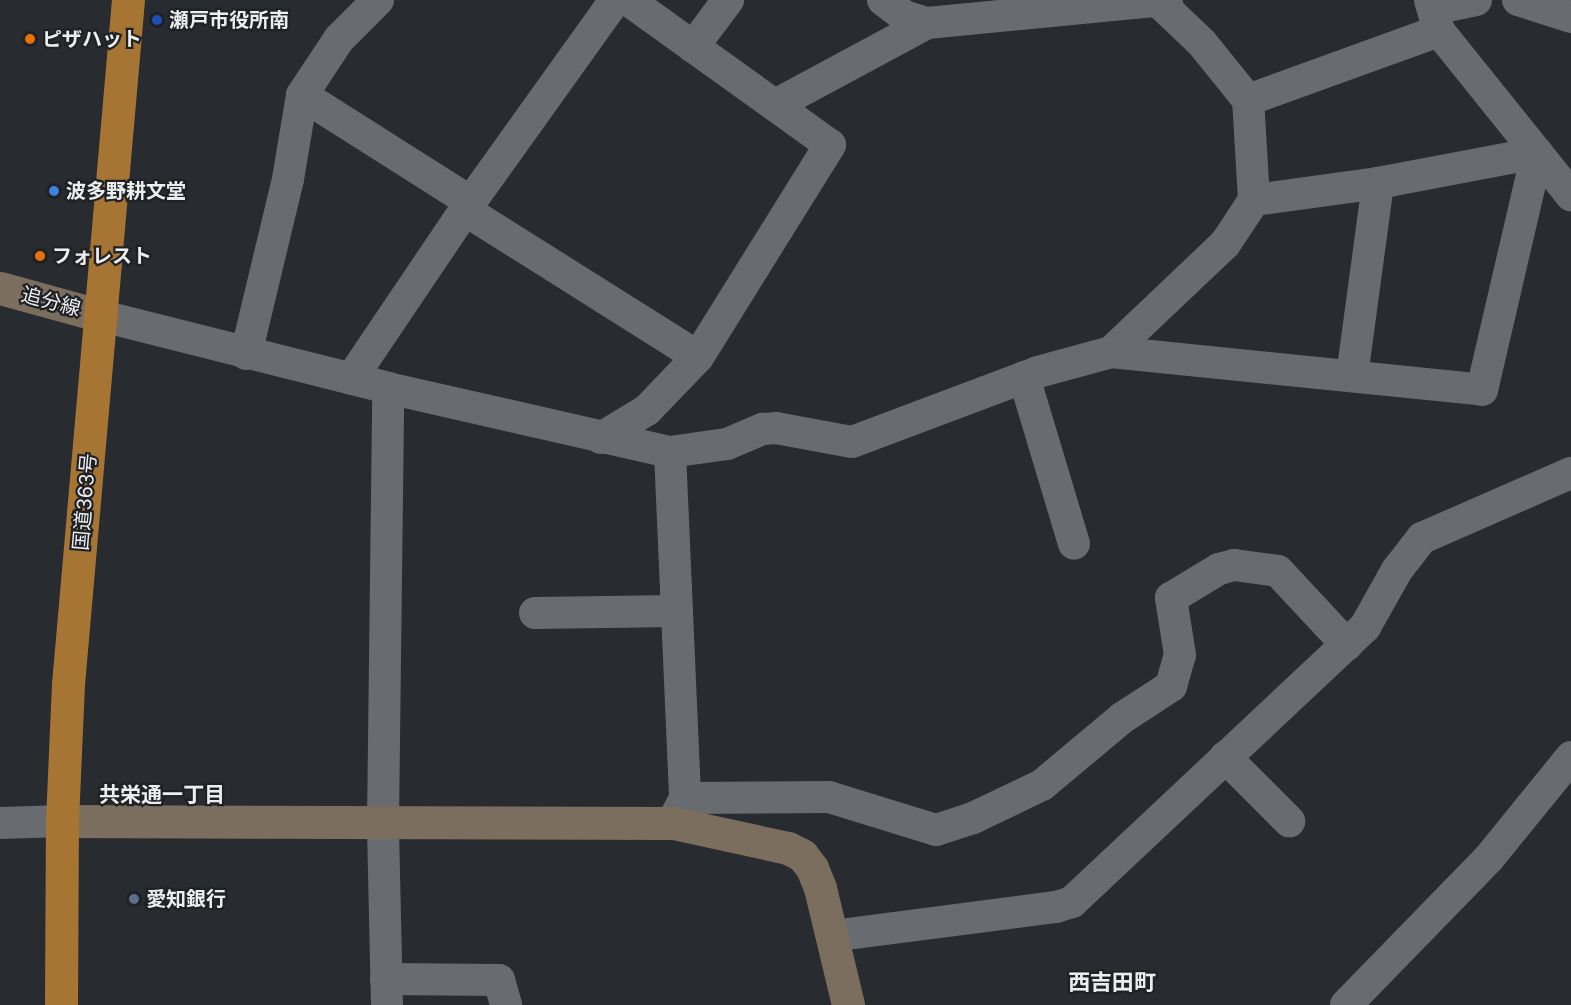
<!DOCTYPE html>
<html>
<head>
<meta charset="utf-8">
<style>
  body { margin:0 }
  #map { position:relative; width:1571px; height:1005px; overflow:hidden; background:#282b2f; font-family:Inter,"Noto Sans JP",sans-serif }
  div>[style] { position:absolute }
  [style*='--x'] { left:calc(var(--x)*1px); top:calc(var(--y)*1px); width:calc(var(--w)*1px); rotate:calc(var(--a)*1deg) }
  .street>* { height:32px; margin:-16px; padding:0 16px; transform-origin:16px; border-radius:16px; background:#686b70 }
  .secondary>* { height:33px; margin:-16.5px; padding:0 16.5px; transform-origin:16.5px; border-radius:16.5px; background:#7b6e5e }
  .highway>* { height:33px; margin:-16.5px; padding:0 16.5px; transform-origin:16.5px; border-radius:16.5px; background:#a77533 }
  .dots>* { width:16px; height:16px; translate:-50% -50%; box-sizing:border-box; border:3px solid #1f2125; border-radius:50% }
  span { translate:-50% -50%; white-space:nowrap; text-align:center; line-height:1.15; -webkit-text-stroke:4.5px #1f2125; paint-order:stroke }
  .poi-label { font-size:20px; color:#ebedef; font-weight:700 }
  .left { translate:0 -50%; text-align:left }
  .street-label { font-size:20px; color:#ebedef }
  .neighbourhood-label { font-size:21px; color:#ebedef; font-weight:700 }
  .quarter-label { font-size:22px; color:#ebedef; font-weight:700 }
</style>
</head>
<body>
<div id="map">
  <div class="street">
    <i style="--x:378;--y:0;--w:55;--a:135"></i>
    <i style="--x:339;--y:39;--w:67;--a:123.5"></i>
    <i style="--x:302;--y:95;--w:191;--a:32.4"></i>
    <i style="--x:463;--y:197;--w:24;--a:57"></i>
    <i style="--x:476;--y:217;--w:262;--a:32.2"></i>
    <i style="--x:883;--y:0;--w:26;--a:37"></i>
    <i style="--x:904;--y:16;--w:24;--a:17"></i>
    <i style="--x:1430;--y:0;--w:32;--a:74"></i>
    <i style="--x:1439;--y:31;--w:211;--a:51.2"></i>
    <i style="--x:1518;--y:0;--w:56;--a:17.8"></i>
    <i style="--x:1433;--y:9;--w:44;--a:-11.8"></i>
    <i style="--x:693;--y:47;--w:59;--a:-53.3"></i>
    <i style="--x:1248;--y:100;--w:203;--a:-19.9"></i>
    <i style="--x:775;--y:105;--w:173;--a:-28.3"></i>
    <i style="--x:927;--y:23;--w:241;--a:-5.5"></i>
    <i style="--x:1254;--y:200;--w:125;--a:-7.8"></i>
    <i style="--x:1378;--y:183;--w:162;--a:-10.7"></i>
    <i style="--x:102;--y:316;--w:295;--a:14.1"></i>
    <i style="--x:388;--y:388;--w:289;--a:12.8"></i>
    <i style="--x:670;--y:452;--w:58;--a:-8"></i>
    <i style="--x:727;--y:444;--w:39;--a:-23"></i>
    <i style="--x:763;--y:429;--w:13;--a:-4"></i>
    <i style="--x:776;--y:428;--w:77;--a:10.4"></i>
    <i style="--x:852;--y:442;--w:199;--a:-20.6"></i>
    <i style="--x:1038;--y:372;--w:76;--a:-15.3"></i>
    <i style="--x:1111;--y:352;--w:157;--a:-43.5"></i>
    <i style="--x:1225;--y:244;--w:53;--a:-56.6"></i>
    <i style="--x:1254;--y:200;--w:100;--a:-93.4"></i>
    <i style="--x:1248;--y:100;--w:73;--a:-128.9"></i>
    <i style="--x:1202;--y:43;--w:58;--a:-136.4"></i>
    <i style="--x:1111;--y:352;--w:373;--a:5.8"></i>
    <i style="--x:1482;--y:390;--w:243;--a:-76.9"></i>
    <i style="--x:246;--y:354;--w:180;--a:-76.5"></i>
    <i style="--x:288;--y:179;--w:85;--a:-80.5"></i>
    <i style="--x:1352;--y:376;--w:195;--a:-82.3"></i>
    <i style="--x:1024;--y:377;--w:174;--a:73.3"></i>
    <i style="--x:351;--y:379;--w:207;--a:-56"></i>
    <i style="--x:467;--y:207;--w:254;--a:-54.4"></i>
    <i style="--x:601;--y:438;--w:54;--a:-31.3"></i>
    <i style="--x:647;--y:410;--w:74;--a:-46.1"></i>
    <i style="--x:698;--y:357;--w:250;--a:-58.1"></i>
    <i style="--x:830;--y:145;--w:249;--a:-144.3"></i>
    <i style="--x:670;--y:452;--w:346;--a:87.5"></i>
    <i style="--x:685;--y:798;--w:20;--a:117"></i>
    <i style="--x:535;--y:613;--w:142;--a:-0.8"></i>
    <i style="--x:1225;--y:757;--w:91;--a:45"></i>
    <i style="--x:685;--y:798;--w:144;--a:-0.4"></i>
    <i style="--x:829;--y:797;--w:112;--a:17.1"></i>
    <i style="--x:936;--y:830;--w:39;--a:-18"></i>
    <i style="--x:973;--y:818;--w:76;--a:-25.6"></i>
    <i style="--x:1042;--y:785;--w:104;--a:-39.9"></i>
    <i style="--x:1122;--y:718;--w:59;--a:-33.1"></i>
    <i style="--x:1171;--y:686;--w:32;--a:-74"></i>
    <i style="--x:1180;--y:655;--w:58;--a:-99"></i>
    <i style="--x:1171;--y:598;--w:56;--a:-31.1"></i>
    <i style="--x:1219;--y:569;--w:16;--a:-15"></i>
    <i style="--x:1234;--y:565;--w:44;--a:7.8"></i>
    <i style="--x:1278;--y:571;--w:101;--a:47"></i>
    <i style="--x:0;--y:823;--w:62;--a:-1.8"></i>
    <i style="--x:832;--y:936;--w:226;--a:-7.4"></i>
    <i style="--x:1056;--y:907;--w:17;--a:-17"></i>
    <i style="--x:1072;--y:902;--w:402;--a:-43.2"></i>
    <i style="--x:1365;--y:627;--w:65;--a:-60.7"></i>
    <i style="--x:1397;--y:570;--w:41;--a:-52"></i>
    <i style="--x:1422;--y:538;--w:163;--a:-23.6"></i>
    <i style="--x:386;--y:979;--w:113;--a:0.5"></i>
    <i style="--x:499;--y:980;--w:26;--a:74"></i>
    <i style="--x:387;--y:1005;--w:182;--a:-91.3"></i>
    <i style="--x:383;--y:823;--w:435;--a:-89.3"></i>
    <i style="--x:1346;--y:1005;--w:205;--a:-45.8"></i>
    <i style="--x:1489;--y:858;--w:130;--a:-50.9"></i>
  </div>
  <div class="secondary">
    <i style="--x:0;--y:288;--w:106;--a:15.4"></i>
    <i style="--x:62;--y:821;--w:611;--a:0.19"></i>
    <i style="--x:673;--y:823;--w:118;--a:12.3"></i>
    <i style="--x:788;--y:848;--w:16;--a:27"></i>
    <i style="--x:802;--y:855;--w:16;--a:52"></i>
    <i style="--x:812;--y:868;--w:22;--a:68"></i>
    <i style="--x:820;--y:888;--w:120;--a:76.5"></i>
  </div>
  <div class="highway">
    <i style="--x:61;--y:1005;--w:184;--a:-89.7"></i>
    <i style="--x:62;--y:821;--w:137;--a:-87.5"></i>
    <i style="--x:68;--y:684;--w:687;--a:-84.99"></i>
  </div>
  <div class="dots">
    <i style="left:157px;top:20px;background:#1a4fb4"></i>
    <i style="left:30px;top:39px;background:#e8710a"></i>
    <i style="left:54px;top:191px;background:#3f7fe0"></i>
    <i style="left:40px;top:256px;background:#e8710a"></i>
    <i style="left:134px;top:899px;background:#5c6f8a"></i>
  </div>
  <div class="poi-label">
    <span class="left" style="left:169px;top:20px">瀬戸市役所南</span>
    <span class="left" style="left:42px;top:39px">ピザハット</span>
    <span class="left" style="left:66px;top:191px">波多野耕文堂</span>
    <span class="left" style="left:52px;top:256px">フォレスト</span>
    <span class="left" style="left:146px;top:899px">愛知銀行</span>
  </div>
  <div class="street-label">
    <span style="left:51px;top:302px;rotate:15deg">追分線</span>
    <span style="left:85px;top:502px;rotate:-85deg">国道363号</span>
  </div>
  <div class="neighbourhood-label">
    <span style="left:162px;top:795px">共栄通一丁目</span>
  </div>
  <div class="quarter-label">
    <span style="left:1112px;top:983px">西吉田町</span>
  </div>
</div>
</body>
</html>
